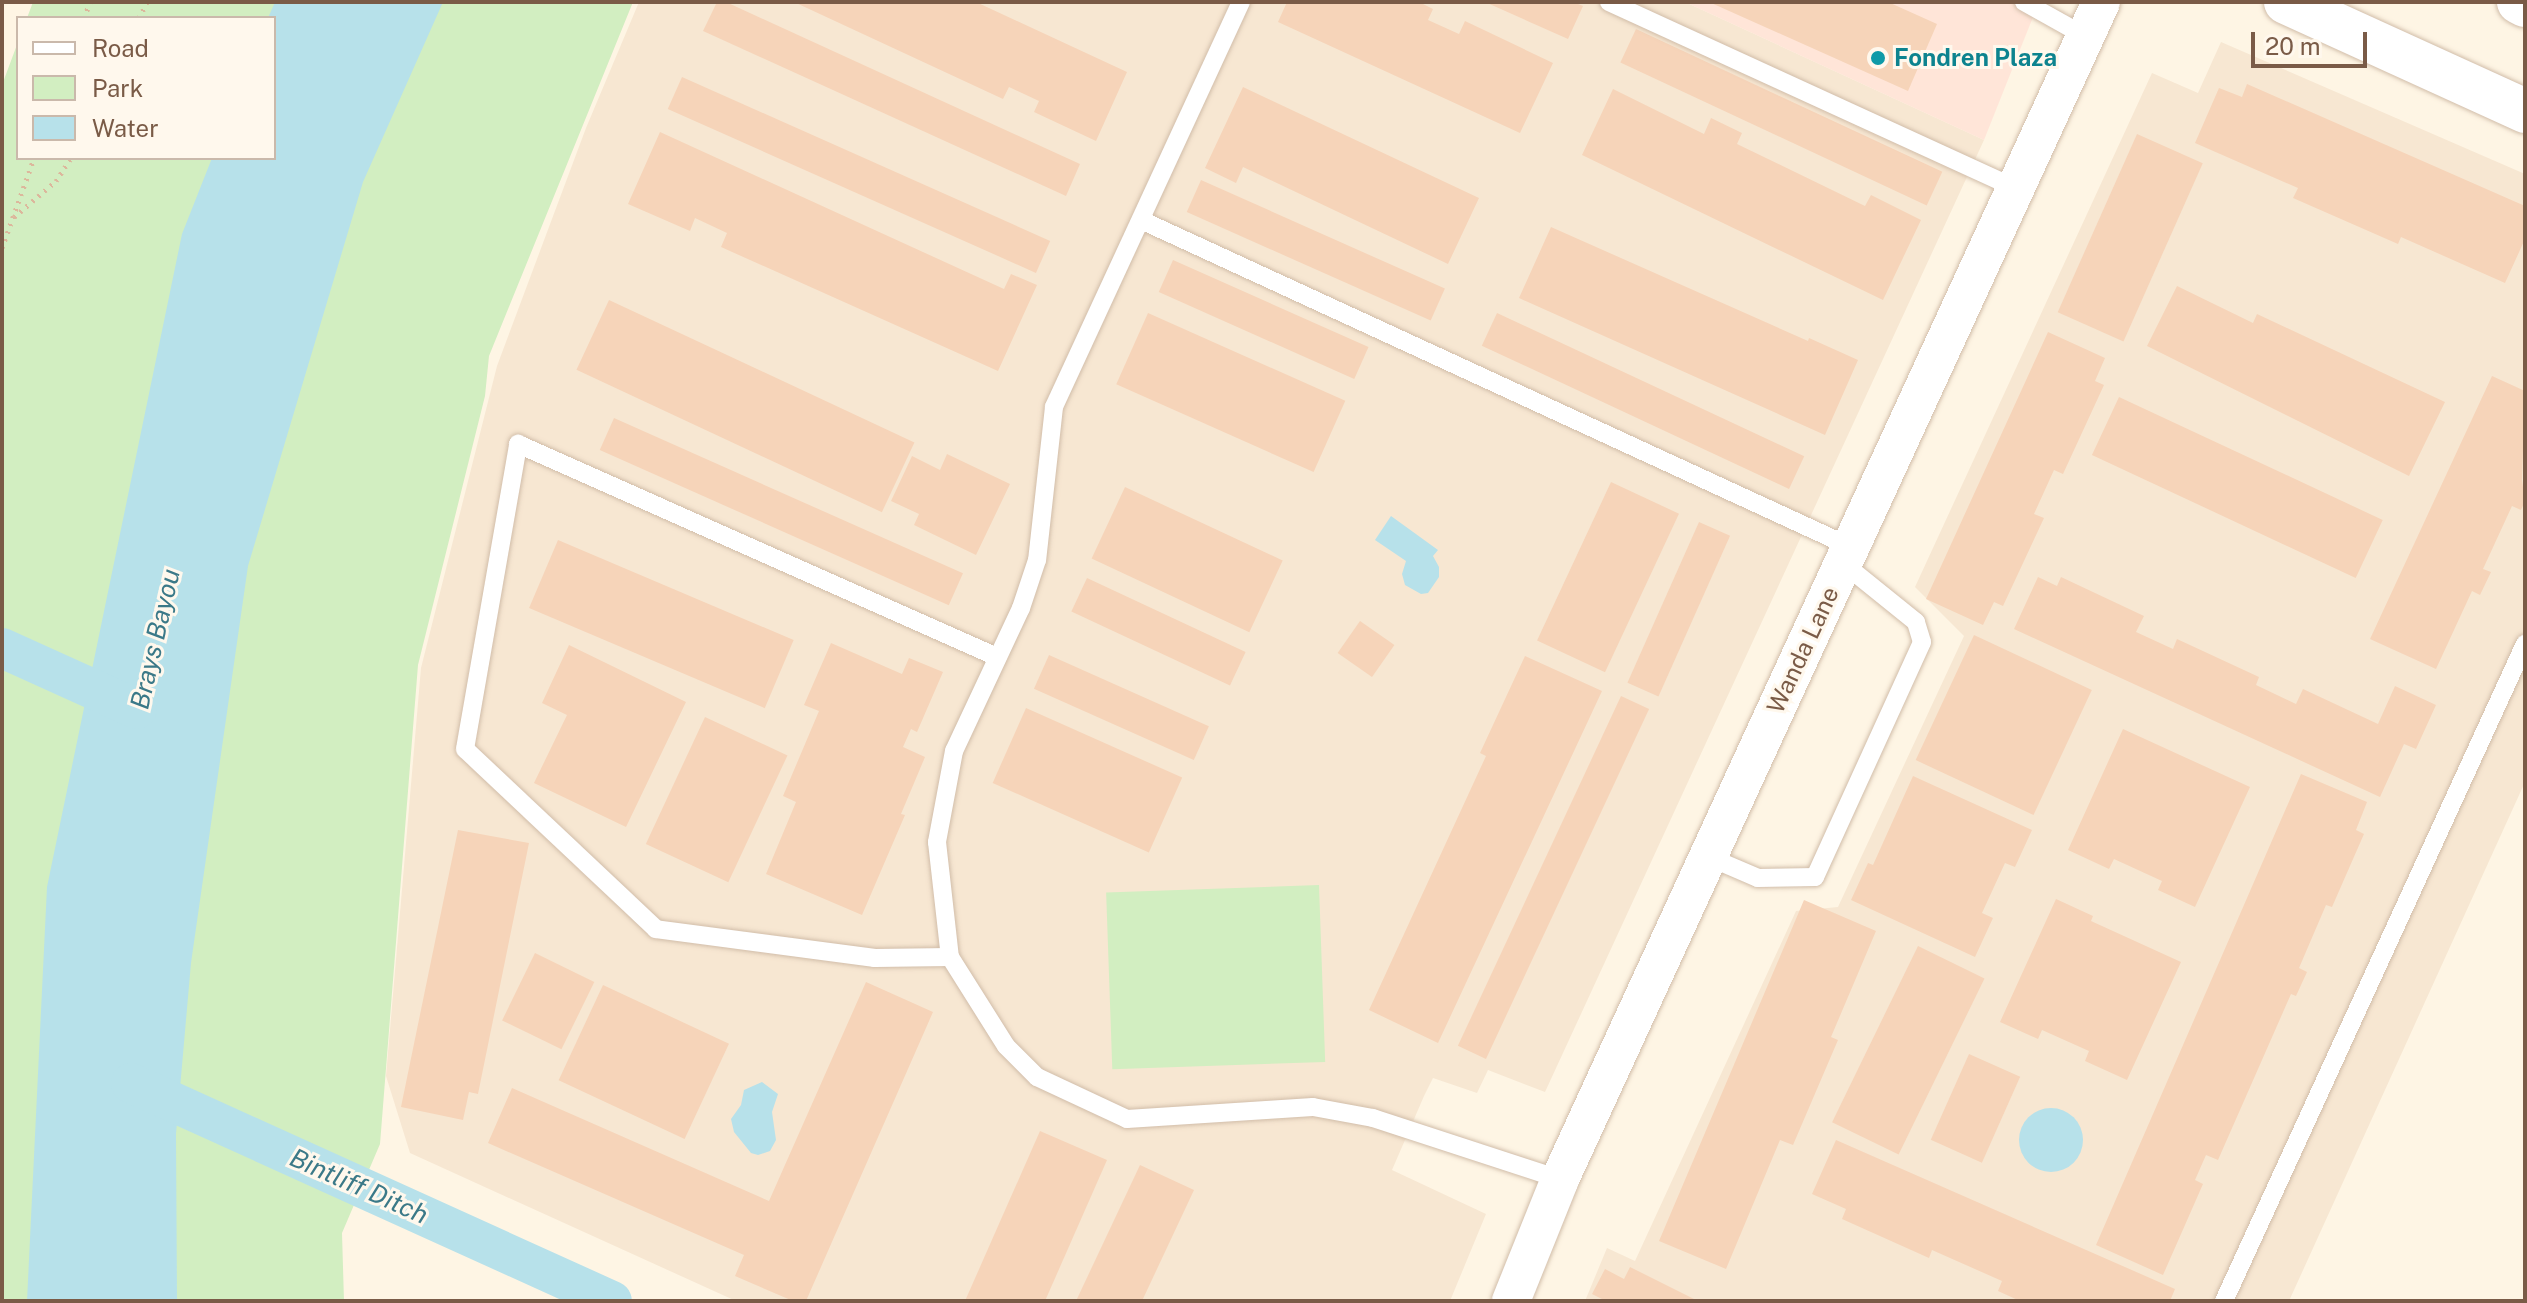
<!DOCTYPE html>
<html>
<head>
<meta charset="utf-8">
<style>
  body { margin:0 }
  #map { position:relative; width:2527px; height:1303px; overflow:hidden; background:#fef5e4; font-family:"Public Sans",sans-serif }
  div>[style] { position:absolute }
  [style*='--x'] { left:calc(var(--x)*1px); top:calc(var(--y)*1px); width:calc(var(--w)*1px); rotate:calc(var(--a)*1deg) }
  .residential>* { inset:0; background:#f7e7d2 }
  .commercial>* { inset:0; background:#ffe5d8 }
  .green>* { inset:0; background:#d2eec1; transform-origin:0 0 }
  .water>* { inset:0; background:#b7e1ea }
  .round { border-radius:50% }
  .canal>* { height:40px; margin:-20px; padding:0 20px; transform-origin:20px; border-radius:20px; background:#b7e1ea }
  .building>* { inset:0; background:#f6d4b9; transform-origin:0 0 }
  .path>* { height:5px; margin-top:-2.5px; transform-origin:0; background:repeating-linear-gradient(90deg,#dcb79c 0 2px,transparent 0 8px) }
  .roads { filter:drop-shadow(0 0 2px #d1bda9) drop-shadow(0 0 2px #d1bda9) }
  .service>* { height:18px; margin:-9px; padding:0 9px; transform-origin:9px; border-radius:9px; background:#fff }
  .minor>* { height:38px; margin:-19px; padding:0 19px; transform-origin:19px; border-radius:19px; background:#fff }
  .secondary>* { height:44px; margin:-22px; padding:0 22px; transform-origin:22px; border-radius:22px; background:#fff }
  .dots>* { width:22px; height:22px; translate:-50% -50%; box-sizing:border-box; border:4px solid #fff8ed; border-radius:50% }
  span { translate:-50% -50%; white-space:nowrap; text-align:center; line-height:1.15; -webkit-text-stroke:6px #fff8ed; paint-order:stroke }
  .culture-label { font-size:24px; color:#0d838f; font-weight:700 }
  .left { translate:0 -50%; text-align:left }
  .street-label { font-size:24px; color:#7a5b47 }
  .water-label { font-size:26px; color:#3b7988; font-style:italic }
  .frame { position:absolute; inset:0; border:4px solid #7a5b47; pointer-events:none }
  .legend { position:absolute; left:16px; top:16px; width:260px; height:144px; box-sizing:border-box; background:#fff8ed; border:2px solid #cab9ab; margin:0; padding:10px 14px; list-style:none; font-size:24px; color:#7a5b47 }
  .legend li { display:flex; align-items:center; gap:16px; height:40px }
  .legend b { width:40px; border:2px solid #cab9ab }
  .scale { position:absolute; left:2251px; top:32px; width:116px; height:36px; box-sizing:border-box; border:4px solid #7a5b47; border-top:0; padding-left:10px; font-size:24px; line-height:28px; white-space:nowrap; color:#7a5b47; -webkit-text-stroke:6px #fff8ed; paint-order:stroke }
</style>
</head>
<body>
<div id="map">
  <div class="residential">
    <i style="clip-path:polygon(639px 2px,1685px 2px,1984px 140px,1545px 1092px,1488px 1070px,1477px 1093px,1433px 1078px,1424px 1096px,1392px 1170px,1486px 1214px,1450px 1301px,736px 1301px,410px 1153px,386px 1076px,421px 668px,497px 366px,586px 128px)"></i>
    <i style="clip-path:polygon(2221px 42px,2525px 174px,2525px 782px,2289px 1301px,1585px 1301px,1607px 1248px,1635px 1261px,1796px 911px,1838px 907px,1964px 636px,1915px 587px,2152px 73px,2198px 93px)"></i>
  </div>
  <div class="commercial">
    <i style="clip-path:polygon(1685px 2px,2039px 2px,1984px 140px)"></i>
  </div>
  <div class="green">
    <i style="clip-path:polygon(33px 2px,633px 2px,489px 356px,485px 396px,418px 665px,380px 1144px,342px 1233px,344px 1301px,2px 1301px,2px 85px,18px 42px,18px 158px,274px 158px,274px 18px,27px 18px)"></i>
    <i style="left:1319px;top:885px;width:177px;height:213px;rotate:88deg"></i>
  </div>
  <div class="water">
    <i style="clip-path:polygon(275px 2px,443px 2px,363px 182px,248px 566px,191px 963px,176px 1134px,177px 1301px,27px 1301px,47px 887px,182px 234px,212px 158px,274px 158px,274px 18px,268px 18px)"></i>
    <i style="clip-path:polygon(1391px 516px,1438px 550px,1433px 556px,1439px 567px,1439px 577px,1428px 593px,1421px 594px,1405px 585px,1402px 574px,1406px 561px,1375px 540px)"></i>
    <i style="clip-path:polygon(762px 1082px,778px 1094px,772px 1112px,776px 1140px,770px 1151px,758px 1155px,751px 1153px,734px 1132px,731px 1119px,741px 1105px,744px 1090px)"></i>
    <i class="round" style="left:2019px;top:1108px;width:64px;height:64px"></i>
  </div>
  <div class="canal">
    <i style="--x:2;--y:648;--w:148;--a:24.3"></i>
    <i style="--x:131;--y:1083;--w:528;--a:24.38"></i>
  </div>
  <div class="building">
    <i style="clip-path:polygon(717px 2px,726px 2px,1080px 164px,1066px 196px,703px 31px)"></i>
    <i style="clip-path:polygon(794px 2px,976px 2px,1127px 72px,1096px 141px,1034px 112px,1039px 101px,1009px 87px,1003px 99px)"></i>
    <i style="clip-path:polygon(1287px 2px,1419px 2px,1433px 9px,1428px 20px,1459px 34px,1465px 21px,1553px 63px,1520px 133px,1278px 22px)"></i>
    <i style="clip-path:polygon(1485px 2px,1573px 2px,1583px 6px,1568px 39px)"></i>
    <i style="clip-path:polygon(1709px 2px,1888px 2px,1937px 24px,1908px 91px)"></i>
    <i style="left:1636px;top:29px;width:338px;height:37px;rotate:25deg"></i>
    <i style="left:682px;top:77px;width:403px;height:35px;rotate:24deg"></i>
    <i style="clip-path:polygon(2247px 84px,2525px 206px,2525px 239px,2505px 283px,2401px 237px,2398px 244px,2293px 198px,2298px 188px,2195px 143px,2219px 88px,2242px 97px)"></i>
    <i style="clip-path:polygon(1243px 87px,1479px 198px,1448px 264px,1243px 167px,1236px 183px,1205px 168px)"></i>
    <i style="clip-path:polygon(1613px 89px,1704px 134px,1711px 118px,1742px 133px,1737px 144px,1865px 206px,1871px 195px,1921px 220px,1883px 300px,1582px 155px)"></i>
    <i style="clip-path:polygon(660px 132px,1004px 289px,1011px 274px,1037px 285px,998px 371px,721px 247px,727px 233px,695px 218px,690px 231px,628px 204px)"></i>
    <i style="left:2137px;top:134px;width:72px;height:195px;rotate:24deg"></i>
    <i style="left:1201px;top:180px;width:267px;height:35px;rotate:24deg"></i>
    <i style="clip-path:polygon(1551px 227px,1808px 341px,1809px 338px,1858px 360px,1825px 435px,1519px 298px)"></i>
    <i style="left:1173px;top:260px;width:214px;height:35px;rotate:24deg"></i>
    <i style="clip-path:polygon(2177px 286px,2253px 323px,2257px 314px,2445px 402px,2409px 476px,2147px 346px)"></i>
    <i style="left:609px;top:300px;width:337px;height:77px;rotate:25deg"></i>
    <i style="left:1148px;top:313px;width:216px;height:78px;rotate:24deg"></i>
    <i style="left:1497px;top:313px;width:339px;height:36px;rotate:25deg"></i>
    <i style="clip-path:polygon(2048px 332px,2105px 358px,2095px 381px,2104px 385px,2063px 474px,2054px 470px,2034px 514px,2044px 518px,2003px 606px,1994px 602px,1983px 625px,1926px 599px)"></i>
    <i style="clip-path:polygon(2492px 376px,2525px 391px,2522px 480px,2525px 501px,2521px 510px,2512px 506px,2483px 569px,2491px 572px,2480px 595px,2472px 591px,2436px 669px,2370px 639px)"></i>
    <i style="left:2119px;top:397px;width:291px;height:64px;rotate:25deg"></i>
    <i style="left:614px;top:418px;width:382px;height:35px;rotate:24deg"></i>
    <i style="clip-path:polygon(947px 454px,1010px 484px,976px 555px,914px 525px,919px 514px,891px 501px,912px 456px,940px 470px)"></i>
    <i style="left:1611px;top:482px;width:75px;height:175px;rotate:25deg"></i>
    <i style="left:1125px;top:487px;width:174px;height:79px;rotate:25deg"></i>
    <i style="left:1699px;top:522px;width:34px;height:176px;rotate:24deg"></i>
    <i style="left:558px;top:540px;width:256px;height:74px;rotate:23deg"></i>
    <i style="clip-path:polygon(2038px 577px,2057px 586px,2061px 577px,2144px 616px,2136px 632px,2173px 649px,2177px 639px,2259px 677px,2256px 685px,2296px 704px,2303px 689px,2378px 724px,2395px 686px,2436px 705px,2416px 749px,2404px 744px,2380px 797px,2014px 629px)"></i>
    <i style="left:1087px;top:578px;width:175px;height:37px;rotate:25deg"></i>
    <i style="left:1360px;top:621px;width:42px;height:39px;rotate:35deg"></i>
    <i style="left:1974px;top:635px;width:130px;height:138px;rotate:25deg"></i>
    <i style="clip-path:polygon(831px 643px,902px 674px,909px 658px,943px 672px,917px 732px,911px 729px,903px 747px,925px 757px,901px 814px,905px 815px,862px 915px,766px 874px,796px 802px,783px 796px,819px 711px,804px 705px)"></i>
    <i style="clip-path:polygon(569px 645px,686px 702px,626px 827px,534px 783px,567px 715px,542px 703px)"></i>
    <i style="left:1049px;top:655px;width:175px;height:37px;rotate:24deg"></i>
    <i style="clip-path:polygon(1525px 656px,1602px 691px,1438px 1043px,1369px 1010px,1486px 756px,1480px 753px)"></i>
    <i style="left:1621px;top:696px;width:31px;height:386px;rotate:25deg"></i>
    <i style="left:1026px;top:708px;width:171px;height:82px;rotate:24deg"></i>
    <i style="left:705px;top:717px;width:91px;height:140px;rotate:25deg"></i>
    <i style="clip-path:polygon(2123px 729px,2250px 787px,2195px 907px,2158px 890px,2162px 881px,2114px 859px,2109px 869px,2068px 850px)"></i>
    <i style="clip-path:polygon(2301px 774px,2367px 802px,2356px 830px,2364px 834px,2332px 907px,2326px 905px,2299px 968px,2307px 972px,2296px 996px,2291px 994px,2218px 1160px,2206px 1155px,2195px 1180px,2203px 1184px,2163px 1275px,2096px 1245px)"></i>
    <i style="clip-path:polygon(1913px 776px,2032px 830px,2015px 867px,2005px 863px,1982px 913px,1993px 918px,1975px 957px,1851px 900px,1868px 863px,1873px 865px)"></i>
    <i style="clip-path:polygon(458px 830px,529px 843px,478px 1094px,469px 1092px,463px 1120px,401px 1107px)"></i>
    <i style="clip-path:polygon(2056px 899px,2093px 916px,2091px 921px,2181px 962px,2127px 1080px,2085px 1061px,2089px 1051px,2042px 1030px,2038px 1039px,2000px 1022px)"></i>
    <i style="clip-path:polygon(1804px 900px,1876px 931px,1831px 1037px,1838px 1040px,1793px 1145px,1780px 1140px,1726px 1269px,1659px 1241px)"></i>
    <i style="left:1918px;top:946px;width:74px;height:196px;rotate:26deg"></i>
    <i style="left:535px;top:953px;width:66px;height:75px;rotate:26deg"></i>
    <i style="clip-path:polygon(866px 982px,933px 1012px,806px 1301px,793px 1301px,735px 1276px,744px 1255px,488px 1143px,512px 1088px,769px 1201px)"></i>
    <i style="left:603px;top:985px;width:139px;height:105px;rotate:25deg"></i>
    <i style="left:1969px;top:1054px;width:56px;height:94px;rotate:24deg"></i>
    <i style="clip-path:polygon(1040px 1131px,1107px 1160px,1045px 1301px,965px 1301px)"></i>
    <i style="clip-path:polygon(1836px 1140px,2175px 1289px,2170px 1301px,2020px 1301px,1998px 1291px,2002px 1281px,1932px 1250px,1929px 1258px,1842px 1219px,1846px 1209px,1812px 1194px)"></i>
    <i style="clip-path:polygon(1140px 1165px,1194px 1190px,1142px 1301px,1076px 1301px)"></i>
    <i style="clip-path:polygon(1630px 1267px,1698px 1301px,1606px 1301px,1592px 1294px,1605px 1269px,1624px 1279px)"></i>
  </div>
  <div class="path">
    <i style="--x:84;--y:18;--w:17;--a:-69"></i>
    <i style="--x:139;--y:18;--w:18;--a:-63"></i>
    <i style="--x:14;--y:217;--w:55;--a:-40.6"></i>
    <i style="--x:56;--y:181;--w:27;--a:-57"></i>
    <i style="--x:2;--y:248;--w:96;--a:-70.4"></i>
  </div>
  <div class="roads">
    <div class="service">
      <i style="--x:1241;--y:2;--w:446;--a:114.8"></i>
      <i style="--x:1054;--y:407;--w:154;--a:96.3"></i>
      <i style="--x:1037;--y:560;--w:51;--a:108.4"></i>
      <i style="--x:1021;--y:608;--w:158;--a:115.1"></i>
      <i style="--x:954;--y:751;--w:93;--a:100.6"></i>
      <i style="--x:937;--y:842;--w:116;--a:83.6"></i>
      <i style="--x:950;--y:957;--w:105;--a:57.8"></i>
      <i style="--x:1006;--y:1046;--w:44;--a:45"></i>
      <i style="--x:1037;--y:1077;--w:99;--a:25"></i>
      <i style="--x:1127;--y:1119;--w:186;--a:-3.7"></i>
      <i style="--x:1313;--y:1107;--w:61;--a:10.4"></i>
      <i style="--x:1373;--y:1118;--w:197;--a:18.1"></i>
      <i style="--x:1609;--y:2;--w:447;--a:24.6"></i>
      <i style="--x:2024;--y:2;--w:70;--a:29.1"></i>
      <i style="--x:1141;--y:220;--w:782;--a:24.73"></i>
      <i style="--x:1709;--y:857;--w:53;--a:23.2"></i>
      <i style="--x:1758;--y:878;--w:57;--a:-1"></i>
      <i style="--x:1815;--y:877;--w:258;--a:-65.5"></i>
      <i style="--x:1922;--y:642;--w:21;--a:-107"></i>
      <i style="--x:1916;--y:622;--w:94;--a:-141.1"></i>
      <i style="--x:950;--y:957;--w:75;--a:179.2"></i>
      <i style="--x:875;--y:958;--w:221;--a:-172.5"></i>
      <i style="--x:656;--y:929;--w:262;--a:-136.7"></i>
      <i style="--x:465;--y:749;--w:310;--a:-80.1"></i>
      <i style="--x:518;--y:444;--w:524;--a:23.97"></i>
      <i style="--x:2224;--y:1301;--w:723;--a:-65.39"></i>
    </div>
    <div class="minor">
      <i style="--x:1511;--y:1301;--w:131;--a:-68.1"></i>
      <i style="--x:1560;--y:1179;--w:1295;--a:-65.31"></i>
    </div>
    <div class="secondary">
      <i style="--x:2286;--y:2;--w:263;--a:24.5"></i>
      <i style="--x:2519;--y:2;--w:7;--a:27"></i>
    </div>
  </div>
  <div class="dots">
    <i style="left:1878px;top:58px;background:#0f9aa8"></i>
  </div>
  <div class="culture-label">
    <span class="left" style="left:1894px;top:58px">Fondren Plaza</span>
  </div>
  <div class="street-label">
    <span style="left:1803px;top:650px;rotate:-65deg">Wanda Lane</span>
  </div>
  <div class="water-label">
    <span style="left:155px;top:639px;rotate:-77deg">Brays Bayou</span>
    <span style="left:359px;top:1186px;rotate:24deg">Bintliff Ditch</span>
  </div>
  <div class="frame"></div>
  <ul class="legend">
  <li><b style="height:10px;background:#fff"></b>Road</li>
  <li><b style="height:22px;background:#d2eec1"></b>Park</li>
  <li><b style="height:22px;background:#b7e1ea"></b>Water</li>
  </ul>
  <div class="scale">20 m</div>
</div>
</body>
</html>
